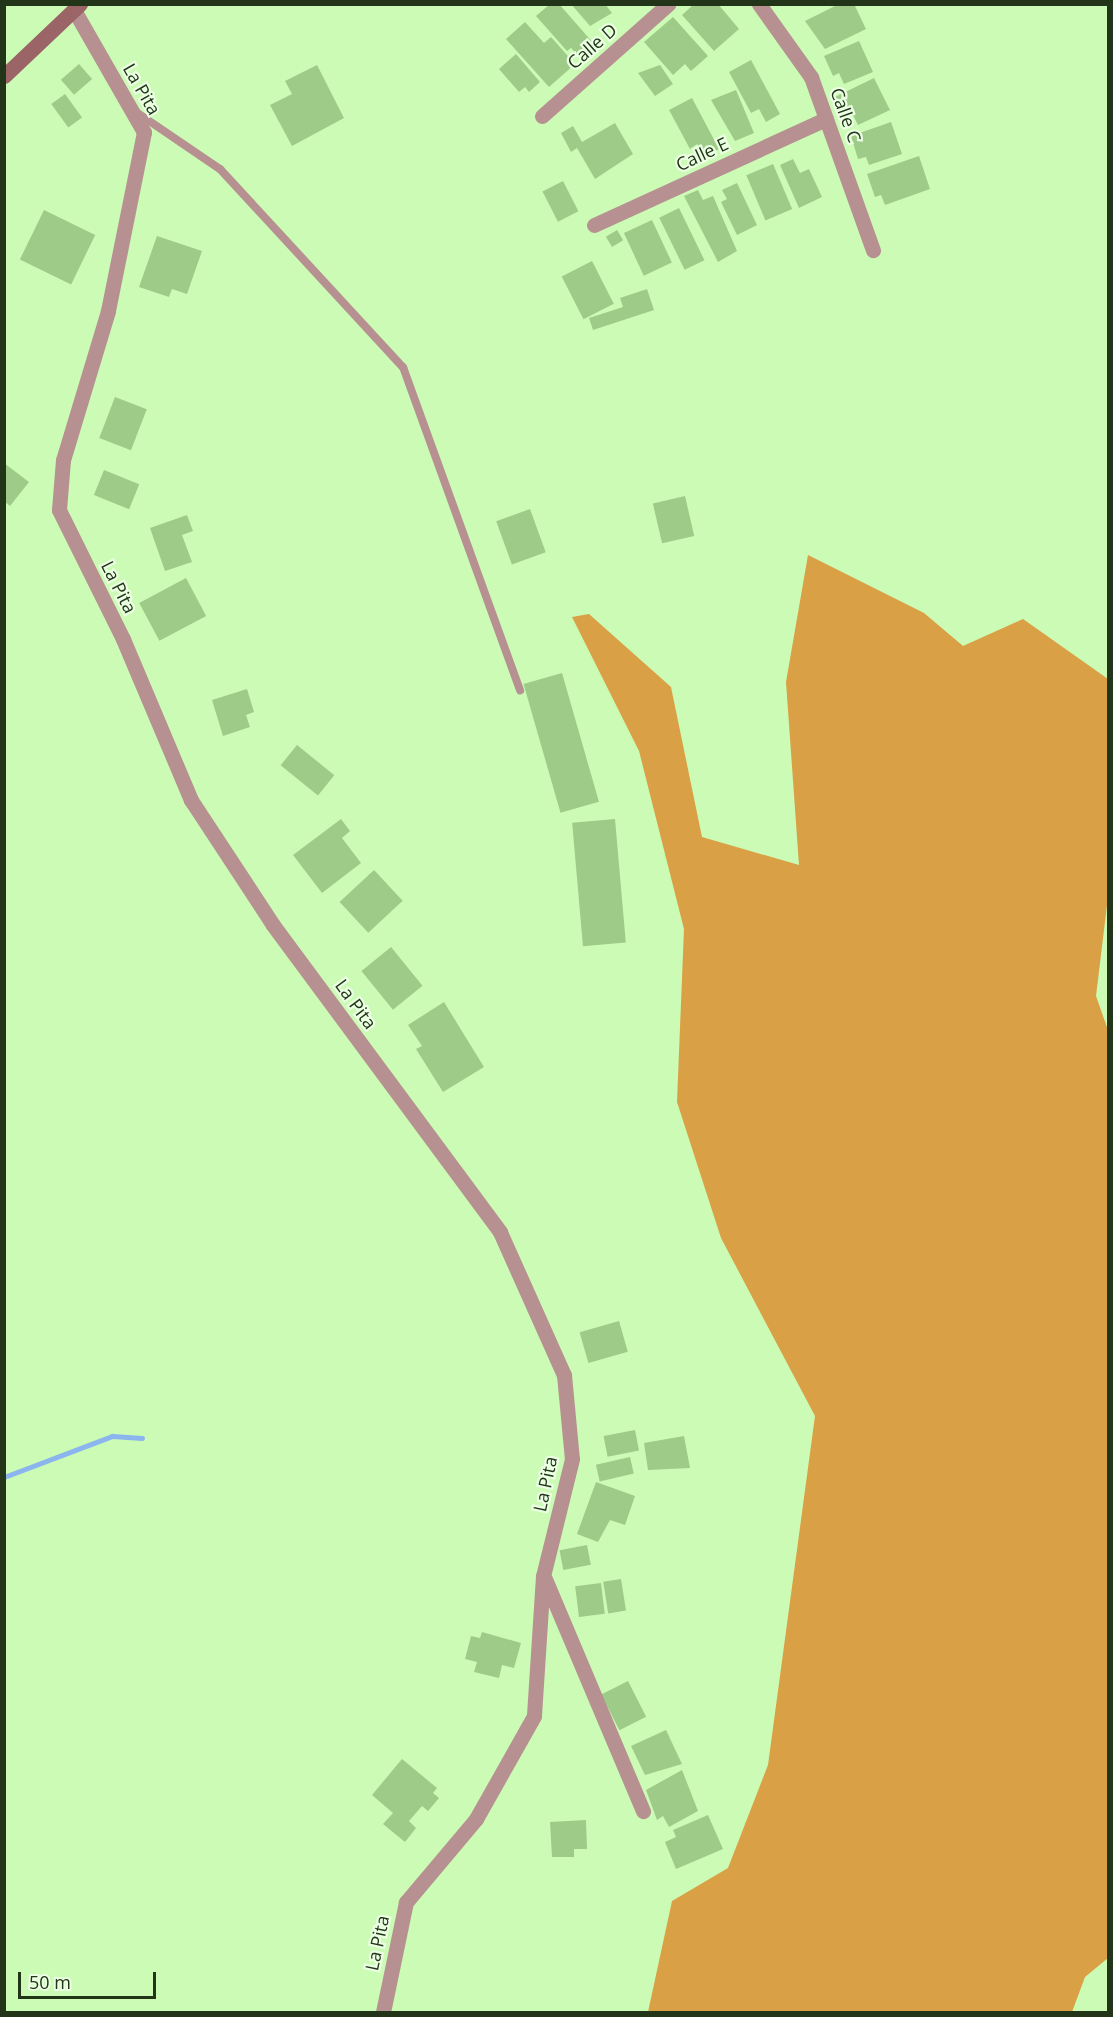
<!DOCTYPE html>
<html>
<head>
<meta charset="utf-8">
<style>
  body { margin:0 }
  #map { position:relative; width:1113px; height:2017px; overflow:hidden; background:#cbfbb4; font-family:"Open Sans",sans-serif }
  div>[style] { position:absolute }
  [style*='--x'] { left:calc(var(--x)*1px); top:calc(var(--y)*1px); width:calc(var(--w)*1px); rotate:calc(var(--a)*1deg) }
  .forest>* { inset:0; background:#d9a045 }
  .stream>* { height:5px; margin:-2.5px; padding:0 2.5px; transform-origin:2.5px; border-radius:2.5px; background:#8bb5ee }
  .building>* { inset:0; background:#9ecc88; transform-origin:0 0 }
  .lane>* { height:8px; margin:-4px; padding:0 4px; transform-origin:4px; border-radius:4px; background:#b79091 }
  .street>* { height:15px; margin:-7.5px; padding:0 7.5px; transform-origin:7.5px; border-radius:7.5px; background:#b79091 }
  .secondary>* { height:15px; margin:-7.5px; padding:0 7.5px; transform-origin:7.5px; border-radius:7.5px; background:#9b6467 }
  span { translate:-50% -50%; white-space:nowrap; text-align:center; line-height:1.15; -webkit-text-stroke:4.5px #ebffe3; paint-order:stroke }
  .street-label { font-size:18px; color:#223519 }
  .frame { position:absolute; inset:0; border:6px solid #223519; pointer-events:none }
  .scale { position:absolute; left:18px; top:1972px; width:138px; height:27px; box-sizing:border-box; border:3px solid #223519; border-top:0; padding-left:8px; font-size:18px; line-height:21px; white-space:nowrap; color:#223519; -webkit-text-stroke:4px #ebffe3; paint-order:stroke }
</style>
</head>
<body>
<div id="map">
  <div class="forest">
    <i style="clip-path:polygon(808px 555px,924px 613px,963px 646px,1023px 619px,1108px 679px,1108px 897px,1096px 996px,1108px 1030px,1108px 1958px,1085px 1977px,1072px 2012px,648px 2012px,672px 1901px,728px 1868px,768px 1765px,815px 1416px,721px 1238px,677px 1102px,684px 929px,639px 751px,572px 617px,589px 614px,671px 687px,702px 837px,799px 865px,786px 682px)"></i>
  </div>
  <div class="stream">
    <i style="--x:4;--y:1477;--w:116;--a:-20.8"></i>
    <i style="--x:112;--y:1436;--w:30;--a:4"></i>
  </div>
  <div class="building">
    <i style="clip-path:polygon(550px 4px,559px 4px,595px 45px,580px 58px,571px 48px,567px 51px,536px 16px)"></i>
    <i style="clip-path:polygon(571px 4px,605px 4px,612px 13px,590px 26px)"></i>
    <i style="clip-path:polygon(694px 4px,718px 4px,739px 29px,714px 51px,682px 15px)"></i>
    <i style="clip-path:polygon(839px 4px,854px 4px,866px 29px,825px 49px,805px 21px)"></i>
    <i style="clip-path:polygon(673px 17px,708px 56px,691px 71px,685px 64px,673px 75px,644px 42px)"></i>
    <i style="clip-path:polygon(525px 22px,544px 43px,551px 37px,575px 64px,549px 87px,506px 39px)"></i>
    <i style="clip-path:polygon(859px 41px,873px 72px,844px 84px,839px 73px,833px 76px,824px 56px)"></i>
    <i style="clip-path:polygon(516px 54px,540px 82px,529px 92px,525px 87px,519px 92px,499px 69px)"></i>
    <i style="clip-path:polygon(751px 60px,780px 114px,766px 122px,759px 109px,751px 113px,729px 72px)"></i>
    <i style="left:79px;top:64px;width:20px;height:24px;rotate:49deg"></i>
    <i style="clip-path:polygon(317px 65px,344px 118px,292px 146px,270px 105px,292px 94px,285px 81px)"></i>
    <i style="clip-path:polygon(660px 65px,673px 84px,655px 96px,638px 73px)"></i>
    <i style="clip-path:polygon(874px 78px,890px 110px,858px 125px,853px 115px,846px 119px,835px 97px)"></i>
    <i style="clip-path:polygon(736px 90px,754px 133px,735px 141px,711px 100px)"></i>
    <i style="left:65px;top:94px;width:29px;height:17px;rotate:54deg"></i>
    <i style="clip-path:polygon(692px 98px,719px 149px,704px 157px,697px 144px,690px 149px,669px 110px)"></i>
    <i style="clip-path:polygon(891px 122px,902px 154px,869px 165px,866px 157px,858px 159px,851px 136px)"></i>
    <i style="clip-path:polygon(615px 123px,633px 154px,595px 179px,577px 148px,571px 152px,561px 133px,573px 126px,582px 142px)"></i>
    <i style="clip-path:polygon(919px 156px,930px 189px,885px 205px,881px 195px,875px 197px,867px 174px)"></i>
    <i style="clip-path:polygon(793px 159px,800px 173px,809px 169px,822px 197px,799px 208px,780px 165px)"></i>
    <i style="left:773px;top:164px;width:49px;height:29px;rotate:67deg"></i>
    <i style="left:563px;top:181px;width:34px;height:23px;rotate:63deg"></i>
    <i style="clip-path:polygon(737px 183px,757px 225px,737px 235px,721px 202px,727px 199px,722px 190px)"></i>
    <i style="clip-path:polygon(698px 190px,703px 200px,713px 196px,737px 251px,718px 262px,684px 196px)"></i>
    <i style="left:679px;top:208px;width:58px;height:22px;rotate:64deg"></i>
    <i style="left:44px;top:210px;width:57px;height:55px;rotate:26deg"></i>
    <i style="left:652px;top:220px;width:47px;height:31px;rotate:65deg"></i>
    <i style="left:617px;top:230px;width:12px;height:13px;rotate:59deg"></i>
    <i style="clip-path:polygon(157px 236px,202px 251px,187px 294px,172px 289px,169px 297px,139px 287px)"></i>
    <i style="left:592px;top:261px;width:48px;height:34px;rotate:63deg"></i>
    <i style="clip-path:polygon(647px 289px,654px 310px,593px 330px,589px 318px,623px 307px,620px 298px)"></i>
    <i style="left:115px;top:397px;width:34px;height:44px;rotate:21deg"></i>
    <i style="clip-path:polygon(4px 463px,29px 482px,10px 506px,4px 501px)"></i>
    <i style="left:104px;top:470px;width:38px;height:27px;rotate:22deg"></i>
    <i style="left:685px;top:496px;width:41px;height:33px;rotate:77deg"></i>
    <i style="left:530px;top:509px;width:46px;height:36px;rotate:70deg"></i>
    <i style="clip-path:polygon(187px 515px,193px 531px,182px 535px,192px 562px,165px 571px,150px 528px)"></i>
    <i style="left:186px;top:578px;width:43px;height:53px;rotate:62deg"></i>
    <i style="left:562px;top:673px;width:134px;height:40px;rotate:74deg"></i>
    <i style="clip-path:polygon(247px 689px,254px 712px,246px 715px,250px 727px,223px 736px,212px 700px)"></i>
    <i style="left:297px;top:745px;width:48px;height:26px;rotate:39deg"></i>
    <i style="clip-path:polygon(341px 819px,350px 831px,342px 838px,361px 863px,322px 893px,293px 855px)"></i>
    <i style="left:615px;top:819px;width:124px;height:43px;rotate:85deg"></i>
    <i style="left:374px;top:870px;width:42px;height:47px;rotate:47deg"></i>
    <i style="left:391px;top:947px;width:50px;height:38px;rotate:51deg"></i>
    <i style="clip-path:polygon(444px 1002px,484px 1067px,443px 1092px,416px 1049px,422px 1046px,408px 1025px)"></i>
    <i style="left:619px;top:1321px;width:32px;height:41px;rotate:74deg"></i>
    <i style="left:635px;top:1430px;width:21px;height:32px;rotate:79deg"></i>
    <i style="clip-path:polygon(684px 1436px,690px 1468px,648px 1470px,644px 1443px)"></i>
    <i style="left:630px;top:1457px;width:17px;height:35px;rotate:77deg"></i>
    <i style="clip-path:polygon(596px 1482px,635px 1496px,625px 1525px,610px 1520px,598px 1542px,577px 1534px)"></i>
    <i style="left:587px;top:1545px;width:20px;height:28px;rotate:79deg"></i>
    <i style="left:621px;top:1579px;width:32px;height:18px;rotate:81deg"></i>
    <i style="left:601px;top:1583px;width:31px;height:26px;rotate:83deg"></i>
    <i style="clip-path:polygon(482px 1632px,521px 1643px,514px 1668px,502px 1665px,499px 1678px,474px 1672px,477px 1662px,465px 1659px,471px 1636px,480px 1638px)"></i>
    <i style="left:628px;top:1681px;width:40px;height:30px;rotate:63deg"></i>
    <i style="clip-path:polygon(666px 1730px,682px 1764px,645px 1775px,631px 1746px)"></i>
    <i style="clip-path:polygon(402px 1759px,437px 1788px,433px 1793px,439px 1798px,428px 1811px,422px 1806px,409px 1821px,416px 1828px,405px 1842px,383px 1824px,393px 1813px,372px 1795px)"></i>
    <i style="clip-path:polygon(682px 1770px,698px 1811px,669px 1827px,663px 1816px,657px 1820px,646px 1790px)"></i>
    <i style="clip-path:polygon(708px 1815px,723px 1849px,676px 1869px,665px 1842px,676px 1837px,673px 1830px)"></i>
    <i style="clip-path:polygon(586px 1820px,587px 1849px,574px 1849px,574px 1857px,552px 1857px,550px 1822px)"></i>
  </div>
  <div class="lane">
    <i style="--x:136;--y:112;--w:102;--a:34.2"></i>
    <i style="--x:220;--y:169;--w:270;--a:47.3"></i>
    <i style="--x:403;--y:367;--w:344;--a:70.1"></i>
  </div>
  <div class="street">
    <i style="--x:759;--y:4;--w:90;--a:54.5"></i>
    <i style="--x:811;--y:77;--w:184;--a:70.3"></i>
    <i style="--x:74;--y:10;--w:141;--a:60.2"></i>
    <i style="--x:144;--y:132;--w:183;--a:101.4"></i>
    <i style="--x:108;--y:311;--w:156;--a:106.8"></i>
    <i style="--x:63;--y:460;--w:50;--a:94.6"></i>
    <i style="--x:59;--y:510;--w:144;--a:63.6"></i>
    <i style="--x:123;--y:639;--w:175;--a:67.1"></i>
    <i style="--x:191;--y:800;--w:149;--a:56.7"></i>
    <i style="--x:273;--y:925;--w:382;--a:53.5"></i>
    <i style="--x:500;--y:1232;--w:157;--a:65.9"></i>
    <i style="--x:564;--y:1375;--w:84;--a:84.6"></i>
    <i style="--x:572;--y:1459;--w:121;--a:103.9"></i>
    <i style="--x:543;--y:1576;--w:140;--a:93.7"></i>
    <i style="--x:534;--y:1716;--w:118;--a:119.4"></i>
    <i style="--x:476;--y:1819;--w:109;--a:130.1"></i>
    <i style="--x:406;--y:1902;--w:112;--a:101.8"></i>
    <i style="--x:542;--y:116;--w:169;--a:-41.6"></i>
    <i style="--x:594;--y:225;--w:255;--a:-24.6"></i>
    <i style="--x:545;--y:1579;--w:252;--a:67.1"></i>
  </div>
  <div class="secondary">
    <i style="--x:4;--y:76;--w:105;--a:-43.5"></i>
  </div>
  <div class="street-label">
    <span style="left:592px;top:46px;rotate:-41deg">Calle D</span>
    <span style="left:142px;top:89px;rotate:60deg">La Pita</span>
    <span style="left:846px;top:115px;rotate:70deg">Calle C</span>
    <span style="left:702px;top:154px;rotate:-25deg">Calle E</span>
    <span style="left:119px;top:587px;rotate:63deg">La Pita</span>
    <span style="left:356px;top:1004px;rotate:54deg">La Pita</span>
    <span style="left:545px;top:1484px;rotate:-78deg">La Pita</span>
    <span style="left:377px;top:1943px;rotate:-78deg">La Pita</span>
  </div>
  <div class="frame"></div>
  <div class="scale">50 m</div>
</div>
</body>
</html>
